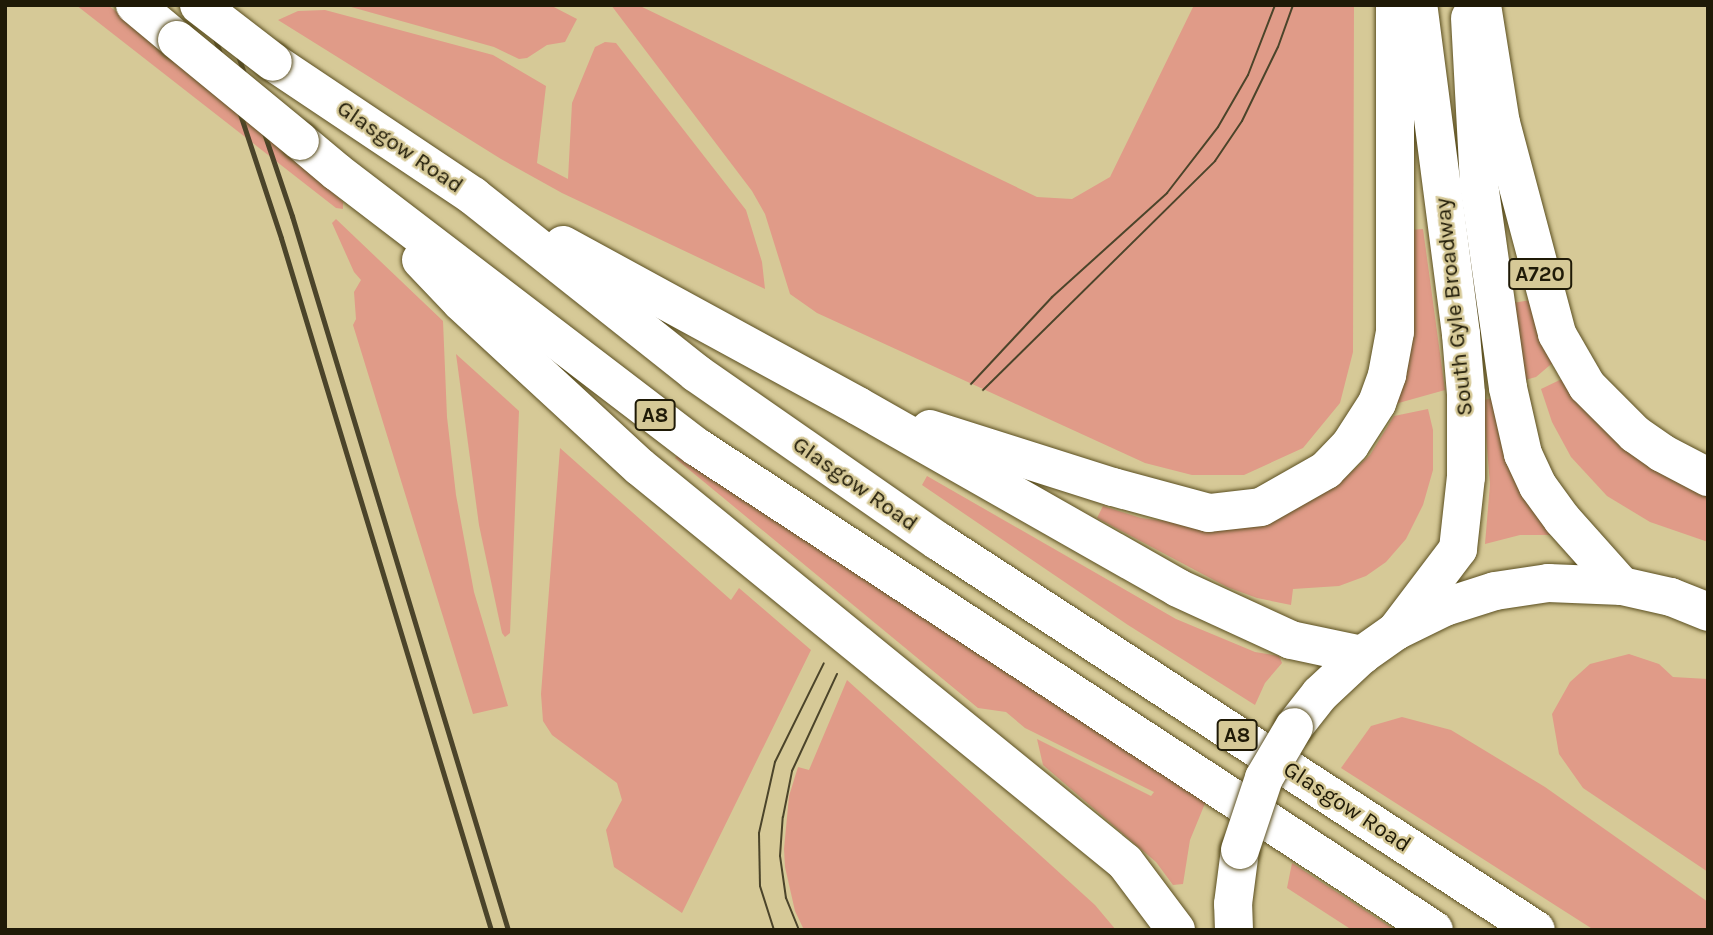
<!DOCTYPE html>
<html>
<head>
<meta charset="utf-8">
<style>
  body { margin:0 }
  #map { position:relative; width:1713px; height:935px; overflow:hidden; background:#d6c997; font-family:Karla,sans-serif }
  div>[style] { position:absolute }
  [style*='--x'] { left:calc(var(--x)*1px); top:calc(var(--y)*1px); width:calc(var(--w)*1px); rotate:calc(var(--a)*1deg) }
  .green>* { inset:0; background:#e09b88 }
  .roads { filter:drop-shadow(0 0 2px #5b4f20) drop-shadow(0 0 2px #5b4f20) }
  .secondary>* { height:38px; margin:-19px; padding:0 19px; transform-origin:19px; border-radius:19px; background:#fff }
  .primary>* { height:38px; margin:-19px; padding:0 19px; transform-origin:19px; border-radius:19px; background:#fff }
  .tram>* { height:2px; margin:-1px; padding:0 1px; transform-origin:1px; border-radius:1px; background:#4b442a }
  .rail>* { height:5px; margin:-2.5px; padding:0 2.5px; transform-origin:2.5px; border-radius:2.5px; background:#4b442a }
  .bridges { filter:drop-shadow(0 0 2px #5b4f20) drop-shadow(0 0 2px #5b4f20) }
  .primary-bridge>* { height:38px; margin:-19px; padding:0 19px; transform-origin:19px; border-radius:19px; background:#fff }
  span { translate:-50% -50%; white-space:nowrap; text-align:center; line-height:1.15; -webkit-text-stroke:5px #d6c997; paint-order:stroke }
  .shield-label span { padding:2px 5px; background:#d6c997; border:2px solid; border-radius:5px; -webkit-text-stroke-width:0 }
  .shield-label { font-size:21px; color:#1f1a07; font-weight:700 }
  .street-label { font-size:23px; color:#1f1a07 }
  .frame { position:absolute; inset:0; border:7px solid #1f1a07; pointer-events:none }
</style>
</head>
<body>
<div id="map">
  <div class="green">
    <i style="clip-path:polygon(76px 5px,108px 5px,277px 141px,343px 202px,343px 209px,336px 208px)"></i>
    <i style="clip-path:polygon(344px 5px,550px 5px,577px 19px,565px 42px,547px 45px,527px 58px,519px 59px,494px 47px)"></i>
    <i style="clip-path:polygon(611px 5px,638px 5px,1037px 197px,1072px 199px,1110px 177px,1194px 5px,1354px 5px,1353px 352px,1340px 403px,1303px 448px,1244px 475px,1192px 475px,1145px 463px,817px 313px,790px 294px,765px 214px,752px 191px)"></i>
    <i style="clip-path:polygon(325px 10px,493px 55px,546px 86px,537px 163px,568px 179px,572px 103px,595px 47px,605px 42px,616px 43px,746px 210px,762px 262px,765px 289px,562px 193px,501px 159px,278px 20px,298px 11px)"></i>
    <i style="clip-path:polygon(336px 219px,443px 321px,447px 417px,456px 495px,474px 592px,508px 706px,473px 714px,353px 325px,356px 319px,354px 292px,361px 280px,354px 272px,332px 223px)"></i>
    <i style="clip-path:polygon(1423px 229px,1445px 390px,1395px 404px,1409px 230px)"></i>
    <i style="clip-path:polygon(1531px 300px,1556px 360px,1536px 377px,1525px 380px,1513px 303px)"></i>
    <i style="clip-path:polygon(456px 354px,519px 411px,510px 633px,505px 637px,502px 633px,479px 525px)"></i>
    <i style="clip-path:polygon(1566px 377px,1708px 484px,1708px 542px,1650px 522px,1607px 496px,1571px 457px,1552px 422px,1541px 389px)"></i>
    <i style="clip-path:polygon(1493px 398px,1552px 535px,1520px 535px,1485px 544px,1490px 484px,1483px 400px)"></i>
    <i style="clip-path:polygon(1428px 409px,1433px 430px,1433px 470px,1423px 505px,1406px 539px,1386px 562px,1366px 576px,1339px 586px,1293px 589px,1291px 605px,1257px 598px,1227px 587px,1097px 518px,1103px 506px,1141px 518px,1202px 526px,1312px 500px,1344px 479px,1370px 455px,1394px 416px)"></i>
    <i style="clip-path:polygon(560px 448px,731px 600px,739px 588px,811px 650px,682px 913px,614px 867px,606px 830px,622px 800px,617px 783px,552px 735px,543px 721px,541px 694px)"></i>
    <i style="clip-path:polygon(679px 453px,928px 621px,1206px 801px,1190px 840px,1183px 884px,1173px 885px,1156px 862px,1043px 765px,1037px 739px,1151px 796px,1154px 792px,1025px 728px,1006px 712px,978px 708px,675px 458px)"></i>
    <i style="clip-path:polygon(927px 476px,1176px 619px,1255px 652px,1279px 656px,1282px 663px,1265px 683px,1255px 705px,1128px 625px,922px 485px)"></i>
    <i style="clip-path:polygon(1629px 654px,1659px 664px,1673px 677px,1708px 679px,1708px 872px,1583px 788px,1559px 754px,1552px 714px,1570px 682px,1590px 664px)"></i>
    <i style="clip-path:polygon(847px 680px,1095px 905px,1116px 930px,804px 930px,795px 911px,785px 867px,784px 849px,789px 796px,798px 767px,809px 770px)"></i>
    <i style="clip-path:polygon(1402px 717px,1451px 730px,1545px 787px,1708px 902px,1708px 930px,1594px 930px,1341px 768px,1371px 726px)"></i>
    <i style="clip-path:polygon(1292px 863px,1395px 930px,1352px 930px,1287px 888px)"></i>
  </div>
  <div class="roads">
    <div class="secondary">
      <i style="--x:1470;--y:18;--w:166;--a:86.9"></i>
      <i style="--x:1479;--y:184;--w:206;--a:81.9"></i>
      <i style="--x:1508;--y:388;--w:68;--a:77.2"></i>
      <i style="--x:1523;--y:454;--w:35;--a:65"></i>
      <i style="--x:1538;--y:486;--w:41;--a:54"></i>
      <i style="--x:1562;--y:519;--w:90;--a:48.2"></i>
      <i style="--x:1396;--y:631;--w:103;--a:-52.9"></i>
      <i style="--x:1458;--y:549;--w:72;--a:-83.7"></i>
      <i style="--x:1466;--y:477;--w:83;--a:-90"></i>
      <i style="--x:1466;--y:394;--w:60;--a:-94.8"></i>
      <i style="--x:1461;--y:334;--w:332;--a:-97.4"></i>
    </div>
    <div class="primary">
      <i style="--x:135;--y:5;--w:55;--a:39.8"></i>
      <i style="--x:1482;--y:5;--w:120;--a:80.9"></i>
      <i style="--x:1501;--y:123;--w:218;--a:75.1"></i>
      <i style="--x:1557;--y:334;--w:60;--a:60"></i>
      <i style="--x:1587;--y:386;--w:68;--a:45"></i>
      <i style="--x:1635;--y:434;--w:33;--a:35"></i>
      <i style="--x:1662;--y:453;--w:52;--a:27.6"></i>
      <i style="--x:273;--y:62;--w:241;--a:33.8"></i>
      <i style="--x:473;--y:196;--w:285;--a:38.4"></i>
      <i style="--x:696;--y:373;--w:295;--a:34.8"></i>
      <i style="--x:938;--y:541;--w:713;--a:33.04"></i>
      <i style="--x:300;--y:141;--w:48;--a:40"></i>
      <i style="--x:337;--y:172;--w:453;--a:37.4"></i>
      <i style="--x:697;--y:447;--w:881;--a:33.24"></i>
      <i style="--x:563;--y:245;--w:336;--a:28.6"></i>
      <i style="--x:858;--y:406;--w:368;--a:29.6"></i>
      <i style="--x:1178;--y:588;--w:124;--a:24.7"></i>
      <i style="--x:1291;--y:640;--w:73;--a:11.9"></i>
      <i style="--x:421;--y:260;--w:58;--a:46.4"></i>
      <i style="--x:461;--y:302;--w:243;--a:42.7"></i>
      <i style="--x:640;--y:467;--w:625;--a:39.16"></i>
      <i style="--x:1125;--y:862;--w:85;--a:53.1"></i>
      <i style="--x:930;--y:429;--w:192;--a:17.6"></i>
      <i style="--x:1113;--y:487;--w:99;--a:15.2"></i>
      <i style="--x:1209;--y:513;--w:52;--a:-6.6"></i>
      <i style="--x:1261;--y:507;--w:75;--a:-29.6"></i>
      <i style="--x:1326;--y:470;--w:35;--a:-46"></i>
      <i style="--x:1350;--y:445;--w:50;--a:-57.3"></i>
      <i style="--x:1377;--y:403;--w:30;--a:-70"></i>
      <i style="--x:1387;--y:375;--w:44;--a:-79.5"></i>
      <i style="--x:1395;--y:332;--w:327;--a:-90"></i>
      <i style="--x:1294;--y:727;--w:42;--a:-51.8"></i>
      <i style="--x:1320;--y:694;--w:57;--a:-42.9"></i>
      <i style="--x:1362;--y:655;--w:42;--a:-35.2"></i>
      <i style="--x:1396;--y:631;--w:55;--a:-26.1"></i>
      <i style="--x:1445;--y:607;--w:52;--a:-17.7"></i>
      <i style="--x:1495;--y:591;--w:54;--a:-8.6"></i>
      <i style="--x:1548;--y:583;--w:74;--a:2.3"></i>
      <i style="--x:1622;--y:586;--w:50;--a:12.7"></i>
      <i style="--x:1671;--y:597;--w:40;--a:22"></i>
      <i style="--x:1234;--y:930;--w:26;--a:-92"></i>
      <i style="--x:1233;--y:904;--w:54;--a:-82.6"></i>
    </div>
  </div>
  <div class="tram">
    <i style="--x:971;--y:384;--w:119;--a:-47"></i>
    <i style="--x:1052;--y:297;--w:155;--a:-42.1"></i>
    <i style="--x:1167;--y:193;--w:83;--a:-52.3"></i>
    <i style="--x:1218;--y:127;--w:60;--a:-60"></i>
    <i style="--x:1248;--y:75;--w:75;--a:-68.9"></i>
    <i style="--x:983;--y:390;--w:326;--a:-44.6"></i>
    <i style="--x:1215;--y:161;--w:48;--a:-56"></i>
    <i style="--x:1242;--y:121;--w:82;--a:-64.1"></i>
    <i style="--x:1278;--y:47;--w:45;--a:-70.3"></i>
    <i style="--x:774;--y:930;--w:46;--a:-107.7"></i>
    <i style="--x:760;--y:886;--w:53;--a:-91.1"></i>
    <i style="--x:759;--y:833;--w:73;--a:-77.3"></i>
    <i style="--x:775;--y:762;--w:110;--a:-63.7"></i>
    <i style="--x:799;--y:930;--w:35;--a:-112"></i>
    <i style="--x:786;--y:898;--w:42;--a:-98.1"></i>
    <i style="--x:780;--y:856;--w:39;--a:-86"></i>
    <i style="--x:783;--y:817;--w:47;--a:-78.9"></i>
    <i style="--x:792;--y:771;--w:107;--a:-65.1"></i>
  </div>
  <div class="rail">
    <i style="--x:204;--y:5;--w:245;--a:71.7"></i>
    <i style="--x:281;--y:238;--w:723;--a:73.12"></i>
    <i style="--x:221;--y:5;--w:223;--a:71.4"></i>
    <i style="--x:292;--y:216;--w:746;--a:73.17"></i>
  </div>
  <div class="bridges">
    <div class="primary-bridge">
      <i style="--x:199;--y:5;--w:93;--a:37.6"></i>
      <i style="--x:177;--y:40;--w:159;--a:39.4"></i>
      <i style="--x:1240;--y:850;--w:76;--a:-71.6"></i>
      <i style="--x:1264;--y:778;--w:59;--a:-59.5"></i>
    </div>
  </div>
  <div class="shield-label">
    <span style="left:1540px;top:274px">A720</span>
    <span style="left:655px;top:415px">A8</span>
    <span style="left:1237px;top:735px">A8</span>
  </div>
  <div class="street-label">
    <span style="left:400px;top:147px;rotate:34deg">Glasgow Road</span>
    <span style="left:1454px;top:307px;rotate:-96deg">South Gyle Broadway</span>
    <span style="left:855px;top:484px;rotate:35deg">Glasgow Road</span>
    <span style="left:1347px;top:807px;rotate:33deg">Glasgow Road</span>
  </div>
  <div class="frame"></div>
</div>
</body>
</html>
